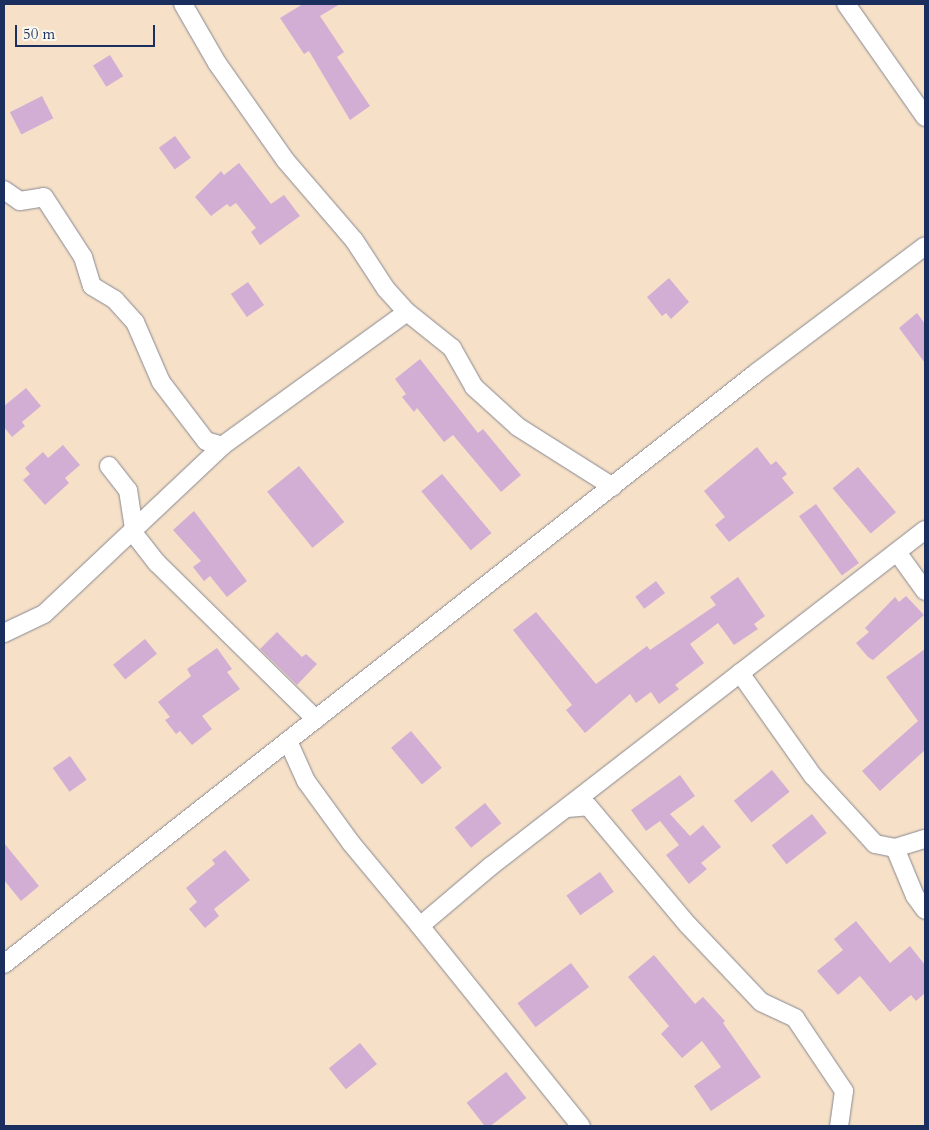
<!DOCTYPE html>
<html>
<head>
<meta charset="utf-8">
<style>
  body { margin:0 }
  #map { position:relative; width:929px; height:1130px; overflow:hidden; background:#f6e0c7; font-family:Cardo,serif }
  div>[style] { position:absolute }
  [style*='--x'] { left:calc(var(--x)*1px); top:calc(var(--y)*1px); width:calc(var(--w)*1px); rotate:calc(var(--a)*1deg) }
  .building>* { inset:0; background:#d2aed4; transform-origin:0 0 }
  .roads { filter:drop-shadow(0 0 1px #888892) drop-shadow(0 0 1px #888892) }
  .street>* { height:18px; margin:-9px; padding:0 9px; transform-origin:9px; border-radius:9px; background:#fff }
  span { translate:-50% -50%; white-space:nowrap; text-align:center; line-height:1.15; -webkit-text-stroke:4.5px #fbf7ec; paint-order:stroke }
  .frame { position:absolute; inset:0; border:5px solid #1b2f5e; pointer-events:none }
  .scale { position:absolute; left:15px; top:25px; width:140px; height:22px; box-sizing:border-box; border:2px solid #1b2f5e; border-top:0; padding-left:6px; font-size:15px; line-height:18px; white-space:nowrap; color:#1b2f5e; -webkit-text-stroke:4px #fbf7ec; paint-order:stroke }
</style>
</head>
<body>
<div id="map">
  <div class="building">
    <i style="clip-path:polygon(303px 4px,340px 4px,320px 16px,344px 52px,337px 57px,370px 106px,350px 120px,309px 51px,304px 54px,280px 18px)"></i>
    <i style="left:110px;top:55px;width:25px;height:20px;rotate:58deg"></i>
    <i style="left:42px;top:96px;width:25px;height:36px;rotate:63deg"></i>
    <i style="left:175px;top:136px;width:27px;height:20px;rotate:54deg"></i>
    <i style="clip-path:polygon(239px 163px,271px 204px,284px 195px,300px 216px,260px 245px,251px 232px,256px 228px,236px 203px,230px 207px,227px 204px,211px 216px,195px 197px,221px 171px,224px 175px)"></i>
    <i style="clip-path:polygon(669px 278px,689px 302px,671px 319px,666px 313px,662px 316px,647px 297px)"></i>
    <i style="left:248px;top:282px;width:28px;height:21px;rotate:55deg"></i>
    <i style="clip-path:polygon(917px 313px,925px 324px,925px 363px,899px 328px)"></i>
    <i style="clip-path:polygon(420px 359px,478px 433px,483px 429px,521px 475px,501px 492px,453px 435px,444px 442px,417px 408px,414px 412px,402px 397px,406px 394px,395px 379px)"></i>
    <i style="clip-path:polygon(26px 388px,41px 406px,22px 422px,25px 426px,12px 437px,4px 427px,4px 406px)"></i>
    <i style="clip-path:polygon(63px 445px,80px 465px,65px 478px,69px 483px,45px 505px,23px 480px,30px 474px,25px 468px,43px 452px,48px 458px)"></i>
    <i style="clip-path:polygon(757px 447px,771px 465px,776px 461px,787px 474px,782px 478px,794px 493px,729px 542px,715px 525px,725px 517px,704px 491px)"></i>
    <i style="left:299px;top:466px;width:72px;height:41px;rotate:51deg"></i>
    <i style="left:858px;top:467px;width:59px;height:33px;rotate:50deg"></i>
    <i style="left:442px;top:474px;width:77px;height:27px;rotate:50deg"></i>
    <i style="left:816px;top:504px;width:73px;height:21px;rotate:54deg"></i>
    <i style="clip-path:polygon(194px 511px,247px 581px,227px 597px,210px 576px,204px 581px,193px 567px,201px 561px,173px 530px)"></i>
    <i style="clip-path:polygon(738px 577px,765px 616px,754px 624px,758px 629px,734px 645px,718px 623px,690px 644px,704px 663px,675px 685px,679px 689px,659px 704px,651px 692px,636px 703px,630px 694px,585px 733px,566px 710px,572px 705px,513px 630px,536px 612px,596px 684px,647px 646px,650px 650px,716px 605px,710px 597px)"></i>
    <i style="left:656px;top:581px;width:15px;height:26px;rotate:53deg"></i>
    <i style="clip-path:polygon(906px 596px,924px 615px,873px 660px,868px 657px,856px 643px,869px 632px,865px 628px,895px 597px,899px 602px)"></i>
    <i style="clip-path:polygon(277px 632px,302px 657px,306px 654px,317px 664px,297px 685px,260px 649px)"></i>
    <i style="left:145px;top:639px;width:19px;height:41px;rotate:51deg"></i>
    <i style="clip-path:polygon(217px 648px,232px 669px,227px 672px,240px 689px,202px 716px,212px 729px,192px 745px,180px 731px,176px 734px,165px 720px,170px 717px,158px 702px,191px 676px,187px 669px)"></i>
    <i style="clip-path:polygon(925px 649px,925px 750px,880px 791px,862px 771px,918px 721px,886px 677px)"></i>
    <i style="left:411px;top:731px;width:48px;height:26px;rotate:50deg"></i>
    <i style="left:70px;top:756px;width:29px;height:21px;rotate:55deg"></i>
    <i style="left:772px;top:770px;width:28px;height:49px;rotate:51deg"></i>
    <i style="clip-path:polygon(680px 775px,695px 796px,670px 814px,690px 836px,703px 825px,721px 847px,701px 863px,707px 869px,689px 884px,666px 855px,679px 845px,660px 821px,646px 831px,631px 810px)"></i>
    <i style="left:485px;top:803px;width:26px;height:39px;rotate:51deg"></i>
    <i style="left:812px;top:814px;width:24px;height:51px;rotate:52deg"></i>
    <i style="clip-path:polygon(4px 843px,39px 886px,21px 901px,4px 880px)"></i>
    <i style="clip-path:polygon(225px 850px,250px 880px,214px 909px,219px 916px,205px 928px,189px 909px,197px 902px,186px 888px,215px 864px,212px 860px)"></i>
    <i style="left:600px;top:872px;width:24px;height:41px;rotate:55deg"></i>
    <i style="clip-path:polygon(856px 921px,890px 963px,910px 946px,925px 965px,925px 993px,916px 1001px,911px 995px,890px 1012px,860px 976px,838px 995px,817px 971px,843px 950px,834px 939px)"></i>
    <i style="clip-path:polygon(654px 955px,695px 1004px,703px 997px,725px 1021px,723px 1023px,761px 1077px,711px 1111px,694px 1086px,721px 1067px,702px 1041px,682px 1058px,661px 1034px,669px 1026px,628px 977px)"></i>
    <i style="left:571px;top:963px;width:30px;height:67px;rotate:53deg"></i>
    <i style="left:360px;top:1043px;width:27px;height:40px;rotate:51deg"></i>
    <i style="left:506px;top:1072px;width:33px;height:50px;rotate:52deg"></i>
  </div>
  <div class="roads">
    <div class="street">
      <i style="--x:183;--y:4;--w:68;--a:60"></i>
      <i style="--x:217;--y:63;--w:120;--a:54.9"></i>
      <i style="--x:286;--y:161;--w:104;--a:49.3"></i>
      <i style="--x:354;--y:240;--w:59;--a:56.9"></i>
      <i style="--x:386;--y:289;--w:31;--a:48"></i>
      <i style="--x:407;--y:312;--w:58;--a:38.7"></i>
      <i style="--x:452;--y:348;--w:45;--a:60.6"></i>
      <i style="--x:474;--y:387;--w:59;--a:42.3"></i>
      <i style="--x:518;--y:427;--w:112;--a:32.3"></i>
      <i style="--x:846;--y:4;--w:138;--a:55"></i>
      <i style="--x:4;--y:190;--w:19;--a:35"></i>
      <i style="--x:20;--y:201;--w:24;--a:-9"></i>
      <i style="--x:44;--y:197;--w:72;--a:57"></i>
      <i style="--x:83;--y:257;--w:30;--a:73"></i>
      <i style="--x:92;--y:286;--w:27;--a:31"></i>
      <i style="--x:115;--y:300;--w:30;--a:48"></i>
      <i style="--x:135;--y:322;--w:65;--a:66.6"></i>
      <i style="--x:161;--y:382;--w:74;--a:52.7"></i>
      <i style="--x:206;--y:441;--w:17;--a:17"></i>
      <i style="--x:109;--y:466;--w:31;--a:52"></i>
      <i style="--x:128;--y:490;--w:46;--a:81.2"></i>
      <i style="--x:135;--y:535;--w:36;--a:52"></i>
      <i style="--x:157;--y:563;--w:223;--a:44.5"></i>
      <i style="--x:897;--y:552;--w:48;--a:54.3"></i>
      <i style="--x:4;--y:633;--w:44;--a:-25.4"></i>
      <i style="--x:44;--y:614;--w:245;--a:-43.3"></i>
      <i style="--x:222;--y:446;--w:228;--a:-35.9"></i>
      <i style="--x:740;--y:673;--w:126;--a:54.7"></i>
      <i style="--x:813;--y:776;--w:92;--a:47.6"></i>
      <i style="--x:875;--y:844;--w:20;--a:11"></i>
      <i style="--x:895;--y:848;--w:31;--a:-17"></i>
      <i style="--x:288;--y:741;--w:44;--a:65.8"></i>
      <i style="--x:306;--y:781;--w:77;--a:54"></i>
      <i style="--x:351;--y:843;--w:108;--a:50.3"></i>
      <i style="--x:420;--y:926;--w:93;--a:-40.2"></i>
      <i style="--x:491;--y:866;--w:549;--a:-37.75"></i>
      <i style="--x:567;--y:808;--w:21;--a:-5"></i>
      <i style="--x:588;--y:806;--w:155;--a:50"></i>
      <i style="--x:688;--y:925;--w:106;--a:46.5"></i>
      <i style="--x:761;--y:1002;--w:38;--a:25"></i>
      <i style="--x:795;--y:1018;--w:88;--a:56.1"></i>
      <i style="--x:844;--y:1091;--w:35;--a:98"></i>
      <i style="--x:895;--y:848;--w:52;--a:67.4"></i>
      <i style="--x:915;--y:896;--w:17;--a:54"></i>
      <i style="--x:420;--y:926;--w:257;--a:51.2"></i>
      <i style="--x:4;--y:964;--w:956;--a:-38.16"></i>
      <i style="--x:756;--y:373;--w:211;--a:-36.9"></i>
    </div>
  </div>
  <div class="frame"></div>
  <div class="scale">50 m</div>
</div>
</body>
</html>
